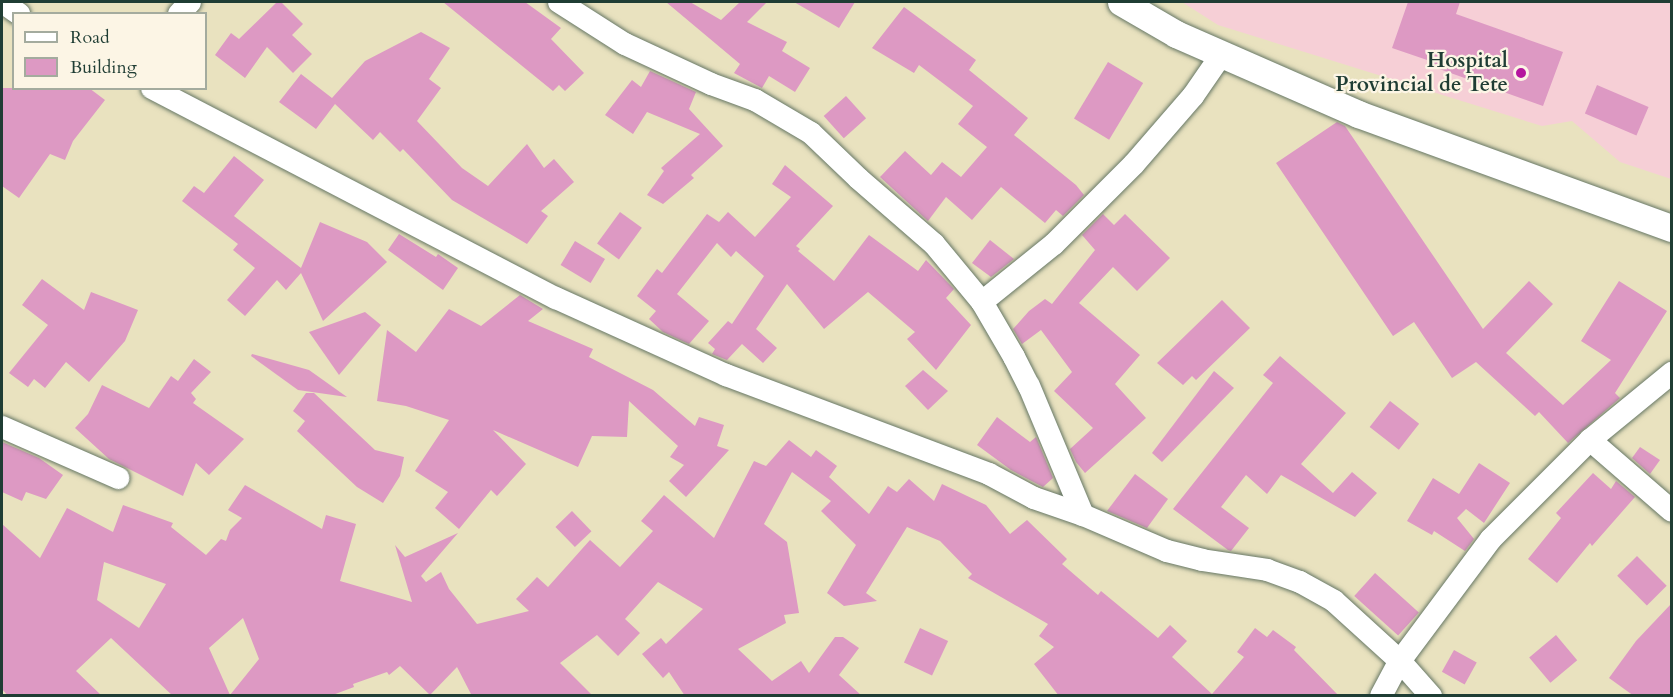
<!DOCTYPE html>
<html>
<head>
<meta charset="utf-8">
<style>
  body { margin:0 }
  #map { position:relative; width:1673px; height:697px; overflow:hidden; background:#e9e2bf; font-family:Cardo,serif }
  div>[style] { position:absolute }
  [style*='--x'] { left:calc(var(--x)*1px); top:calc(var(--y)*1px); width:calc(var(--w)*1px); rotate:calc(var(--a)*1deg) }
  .built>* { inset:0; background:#f6cfd6 }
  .building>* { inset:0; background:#dd99c3; transform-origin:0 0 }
  .roads { filter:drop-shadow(0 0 2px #667765) drop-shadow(0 0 2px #667765) }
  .minor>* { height:22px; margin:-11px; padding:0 11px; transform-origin:11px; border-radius:11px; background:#fff }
  .tertiary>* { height:27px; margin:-13.5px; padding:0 13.5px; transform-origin:13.5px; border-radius:13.5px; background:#fff }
  .dots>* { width:16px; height:16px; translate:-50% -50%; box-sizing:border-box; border:3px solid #fcf5e5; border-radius:50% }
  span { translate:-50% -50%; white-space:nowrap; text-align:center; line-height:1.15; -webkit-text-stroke:4.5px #fcf5e5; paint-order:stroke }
  .poi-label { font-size:21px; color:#1f3d34; font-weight:700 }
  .right { translate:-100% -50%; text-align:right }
  .frame { position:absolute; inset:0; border:3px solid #1f3d34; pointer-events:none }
  .legend { position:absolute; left:12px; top:12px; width:195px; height:78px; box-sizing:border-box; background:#fcf5e5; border:2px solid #a4ab9e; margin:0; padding:8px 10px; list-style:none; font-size:18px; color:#1f3d34 }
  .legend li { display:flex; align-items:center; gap:12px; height:30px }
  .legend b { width:30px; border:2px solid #a4ab9e }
</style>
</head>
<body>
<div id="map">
  <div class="built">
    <i style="clip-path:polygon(1182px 2px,1671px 2px,1671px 179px,1620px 162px,1572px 121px,1542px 126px,1218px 25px)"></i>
  </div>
  <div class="building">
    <i style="clip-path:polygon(277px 2px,281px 2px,303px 24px,292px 35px,312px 54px,293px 73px,267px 47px,245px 78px,215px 55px,231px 33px,239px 39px)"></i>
    <i style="clip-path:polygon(443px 2px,525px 2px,561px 28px,551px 39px,584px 73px,565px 91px,559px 85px,553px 91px)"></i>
    <i style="clip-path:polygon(666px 2px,690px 2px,721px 20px,740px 2px,767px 2px,747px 22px,787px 42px,782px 51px,810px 68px,795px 92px,769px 76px,762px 88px,734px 73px,740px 64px)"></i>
    <i style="clip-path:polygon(794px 2px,855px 2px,839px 28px)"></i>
    <i style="clip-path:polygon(1408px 2px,1460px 2px,1456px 14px,1563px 52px,1543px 106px,1431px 66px,1433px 62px,1392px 48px)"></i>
    <i style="clip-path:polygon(904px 7px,976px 60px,969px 70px,1028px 118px,1014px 135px,1076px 185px,1084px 195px,1063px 216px,1056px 210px,1045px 223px,1001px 187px,972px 220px,946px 197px,928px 221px,880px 177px,905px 151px,931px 175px,942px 162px,961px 177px,987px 147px,958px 124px,973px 106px,919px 65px,914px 73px,872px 48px)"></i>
    <i style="clip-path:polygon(421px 32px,450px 48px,429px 79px,441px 88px,417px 121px,462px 168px,488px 186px,527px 144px,544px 168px,554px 159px,574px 182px,541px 211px,548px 216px,527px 244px,452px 200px,403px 149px,400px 152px,380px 132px,373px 140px,335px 104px,316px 129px,279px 102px,301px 74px,332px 98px,365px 61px)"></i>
    <i style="left:1108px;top:62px;width:41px;height:66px;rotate:31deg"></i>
    <i style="clip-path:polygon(650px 71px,696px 92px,689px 109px,723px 146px,691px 175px,694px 178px,663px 204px,647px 195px,664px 171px,661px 168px,700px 134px,647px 112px,633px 134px,605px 115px,632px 80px,641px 87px)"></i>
    <i style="left:1597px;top:85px;width:56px;height:31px;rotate:23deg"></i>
    <i style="clip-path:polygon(2px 88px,89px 88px,105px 100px,73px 141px,65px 160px,50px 154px,19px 198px,2px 186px)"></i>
    <i style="left:846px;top:96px;width:30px;height:30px;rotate:48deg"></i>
    <i style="clip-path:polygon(1337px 122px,1345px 126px,1483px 329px,1529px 281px,1553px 304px,1506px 353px,1563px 405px,1611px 360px,1581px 341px,1619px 281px,1667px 311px,1615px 393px,1620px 398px,1568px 443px,1539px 412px,1535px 416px,1476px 362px,1452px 378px,1414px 322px,1393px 336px,1276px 163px)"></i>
    <i style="clip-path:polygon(234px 156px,264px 180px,234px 216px,301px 268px,320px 222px,367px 242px,387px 262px,323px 321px,301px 273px,286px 290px,277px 280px,245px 316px,227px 300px,255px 268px,233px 250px,238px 244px,182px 201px,194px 186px,204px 193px)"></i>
    <i style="clip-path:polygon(785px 165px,833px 206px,796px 246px,800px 249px,798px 251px,834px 281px,869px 235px,918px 271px,926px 260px,954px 289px,946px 298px,971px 325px,936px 370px,907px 339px,915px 332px,868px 292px,824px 329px,787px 284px,756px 329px,777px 348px,763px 363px,742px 344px,727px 360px,712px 354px,715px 349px,708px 343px,728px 321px,732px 324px,764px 276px,736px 251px,731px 257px,717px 243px,677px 294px,709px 321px,689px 344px,663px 332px,649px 319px,656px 311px,637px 296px,657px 269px,662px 273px,707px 214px,719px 222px,728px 212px,755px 237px,791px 197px,772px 184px)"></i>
    <i style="left:620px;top:212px;width:27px;height:39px;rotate:36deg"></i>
    <i style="clip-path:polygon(1103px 214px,1114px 225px,1125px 214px,1170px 258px,1137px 291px,1113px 267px,1079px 303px,1140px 355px,1115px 384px,1146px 418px,1085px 473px,1076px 462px,1070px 449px,1093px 428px,1054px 391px,1072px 372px,1041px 330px,1022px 344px,1013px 329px,1029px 311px,1045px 299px,1052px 304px,1095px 250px,1082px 235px)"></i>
    <i style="clip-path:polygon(399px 234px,436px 257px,438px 254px,458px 268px,443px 290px,388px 250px)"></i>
    <i style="clip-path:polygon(990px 240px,1014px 259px,991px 277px,972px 263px)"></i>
    <i style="left:575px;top:241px;width:35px;height:28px;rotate:31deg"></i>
    <i style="clip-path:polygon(42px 279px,84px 310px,91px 292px,138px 310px,125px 341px,89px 382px,66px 362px,45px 388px,34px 379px,28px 387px,9px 373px,48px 325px,22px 305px)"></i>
    <i style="clip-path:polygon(520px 295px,543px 309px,528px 321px,593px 349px,589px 357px,653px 390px,695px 426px,699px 417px,724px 425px,717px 446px,729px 450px,686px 497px,669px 481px,684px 465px,670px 457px,678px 446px,629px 401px,627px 437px,592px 436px,578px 467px,493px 430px,526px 464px,497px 496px,491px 490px,459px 529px,435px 508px,448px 492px,415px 471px,449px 420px,406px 406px,377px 401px,387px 330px,416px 352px,449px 309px,481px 326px)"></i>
    <i style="clip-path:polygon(1222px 300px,1250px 328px,1196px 380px,1192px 376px,1183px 385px,1157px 363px)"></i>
    <i style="clip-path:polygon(365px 312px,381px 325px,339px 375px,309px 332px)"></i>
    <i style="clip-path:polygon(252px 354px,309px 370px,347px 397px,298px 390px,251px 356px)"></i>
    <i style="clip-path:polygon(1280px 356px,1346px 413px,1301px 464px,1333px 493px,1352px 472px,1377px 493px,1355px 517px,1281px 475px,1267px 494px,1246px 475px,1221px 507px,1249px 528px,1231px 551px,1228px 550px,1173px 509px,1273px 383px,1263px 375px)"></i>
    <i style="clip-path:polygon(194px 359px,211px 372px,191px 393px,196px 399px,193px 403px,244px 439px,209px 475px,196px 463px,183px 496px,109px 459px,75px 428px,88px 414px,102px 385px,149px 408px,171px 376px,178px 381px)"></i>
    <i style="clip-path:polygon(923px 370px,948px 391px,928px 410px,905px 386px)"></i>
    <i style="clip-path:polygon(1214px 371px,1234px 388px,1162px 462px,1152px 453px)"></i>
    <i style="clip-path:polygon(306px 393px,314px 393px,375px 450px,404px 457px,400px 476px,383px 503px,357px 487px,297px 431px,305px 421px,293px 411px)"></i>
    <i style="left:1390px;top:401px;width:37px;height:33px;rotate:38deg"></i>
    <i style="clip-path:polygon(997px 417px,1030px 442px,1036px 437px,1053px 478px,1043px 487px,1011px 470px,977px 445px)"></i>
    <i style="clip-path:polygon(evenodd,789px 440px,811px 457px,816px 450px,837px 466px,829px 477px,869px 514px,888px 486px,897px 492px,909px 479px,934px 501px,942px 484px,986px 505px,1010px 534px,1027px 520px,1067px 559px,1062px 564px,1098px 595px,1101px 591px,1158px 638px,1170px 625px,1187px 641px,1172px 657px,1212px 694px,1244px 657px,1237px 652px,1255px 628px,1267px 637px,1273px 630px,1296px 647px,1294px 650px,1339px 696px,1059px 696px,1034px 664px,1054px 647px,1039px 636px,1048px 624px,968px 578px,972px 574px,940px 541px,907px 527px,866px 593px,877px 601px,844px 606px,827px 593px,856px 545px,821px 511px,831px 501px,792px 472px,764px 524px,787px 542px,799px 613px,784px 615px,786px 623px,738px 649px,772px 681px,801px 661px,809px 673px,835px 637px,843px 637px,859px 648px,839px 675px,862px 696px,685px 696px,669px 672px,663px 678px,642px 654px,661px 638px,666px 644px,703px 609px,658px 582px,625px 619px,640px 633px,618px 656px,597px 635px,560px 663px,593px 696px,472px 696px,457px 667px,430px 695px,400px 666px,389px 675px,387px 672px,353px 684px,354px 687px,330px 696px,173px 696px,111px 638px,76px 671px,102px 696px,8px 696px,2px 689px,2px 524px,40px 558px,67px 508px,113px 532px,123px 505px,173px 523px,171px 527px,206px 555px,221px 539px,226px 541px,230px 530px,242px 518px,228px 510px,245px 485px,322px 529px,326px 515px,356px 524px,340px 581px,412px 602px,395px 545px,405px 557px,458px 533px,421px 576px,426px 582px,441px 572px,449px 589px,477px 624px,529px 611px,516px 599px,537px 577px,548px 587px,590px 540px,620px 567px,653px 531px,641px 521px,664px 495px,714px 538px,754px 461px,766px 466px,789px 440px,104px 562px,166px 584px,139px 628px,97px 600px,104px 562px,789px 440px,243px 618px,259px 659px,230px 695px,209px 648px,243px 618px)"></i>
    <i style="clip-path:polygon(2px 442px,39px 458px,63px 475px,46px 499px,26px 492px,22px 501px,2px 492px)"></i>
    <i style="clip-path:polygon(1640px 447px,1660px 460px,1650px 474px,1632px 458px)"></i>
    <i style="clip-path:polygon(1479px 463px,1510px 483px,1484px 523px,1466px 509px,1457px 518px,1474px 539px,1465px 551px,1434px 531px,1432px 535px,1407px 521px,1433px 478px,1459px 494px)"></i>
    <i style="clip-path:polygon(1593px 473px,1611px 489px,1616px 481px,1635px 497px,1592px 546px,1590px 543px,1557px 583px,1528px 559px,1561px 518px,1556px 513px)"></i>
    <i style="clip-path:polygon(1135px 474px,1168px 499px,1147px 528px,1107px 511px)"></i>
    <i style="left:572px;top:511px;width:28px;height:23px;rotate:46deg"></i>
    <i style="left:1637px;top:556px;width:42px;height:28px;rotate:45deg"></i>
    <i style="left:1375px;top:573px;width:59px;height:31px;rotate:42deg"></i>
    <i style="clip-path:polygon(1671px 604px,1671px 696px,1634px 696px,1609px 678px,1636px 641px)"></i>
    <i style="left:920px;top:628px;width:31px;height:38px;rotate:25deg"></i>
    <i style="left:1556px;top:635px;width:33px;height:35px;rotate:50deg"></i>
    <i style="left:1454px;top:650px;width:26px;height:25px;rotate:29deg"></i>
  </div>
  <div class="roads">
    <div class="minor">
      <i style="--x:2;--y:2;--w:21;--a:35"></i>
      <i style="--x:559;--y:2;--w:78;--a:32.5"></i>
      <i style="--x:625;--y:44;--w:95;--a:24.9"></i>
      <i style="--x:711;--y:84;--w:47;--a:20"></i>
      <i style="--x:755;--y:100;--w:65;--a:30.5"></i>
      <i style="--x:811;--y:133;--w:66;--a:43.8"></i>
      <i style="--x:859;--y:179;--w:99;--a:40.9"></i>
      <i style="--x:934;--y:244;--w:75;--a:50.4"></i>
      <i style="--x:982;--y:302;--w:64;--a:59.8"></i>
      <i style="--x:1014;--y:357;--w:33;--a:63"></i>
      <i style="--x:1029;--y:386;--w:140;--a:67.3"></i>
      <i style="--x:179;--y:14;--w:16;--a:-47"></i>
      <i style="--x:152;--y:88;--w:455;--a:27.5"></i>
      <i style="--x:556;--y:298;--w:187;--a:24.4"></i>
      <i style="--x:726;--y:375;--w:281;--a:20.6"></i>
      <i style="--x:989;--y:474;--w:51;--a:28.1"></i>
      <i style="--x:1034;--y:498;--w:52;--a:19.1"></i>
      <i style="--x:1083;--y:515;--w:91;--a:23.2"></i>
      <i style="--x:1167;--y:551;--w:36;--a:14"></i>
      <i style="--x:1202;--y:560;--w:66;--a:8.7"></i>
      <i style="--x:1267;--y:570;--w:35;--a:20"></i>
      <i style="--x:1300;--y:582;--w:39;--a:29"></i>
      <i style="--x:1334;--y:601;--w:89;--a:42.3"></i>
      <i style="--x:1400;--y:661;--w:47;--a:48.5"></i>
      <i style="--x:982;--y:302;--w:92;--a:-38.9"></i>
      <i style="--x:1054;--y:244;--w:113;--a:-45"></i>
      <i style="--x:1134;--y:164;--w:90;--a:-49.1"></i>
      <i style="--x:1193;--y:96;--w:51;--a:-55.4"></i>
      <i style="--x:2;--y:427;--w:127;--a:23.7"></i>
      <i style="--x:1590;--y:440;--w:108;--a:40.9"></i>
      <i style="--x:1381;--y:696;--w:40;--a:-62"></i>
      <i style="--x:1400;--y:661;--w:152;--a:-53.3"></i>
      <i style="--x:1491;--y:539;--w:140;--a:-45"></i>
      <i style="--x:1590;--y:440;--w:106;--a:-39.3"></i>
    </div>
    <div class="tertiary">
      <i style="--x:1121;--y:2;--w:64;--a:30.2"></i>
      <i style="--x:1176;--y:34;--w:199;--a:23.7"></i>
      <i style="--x:1358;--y:114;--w:334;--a:20"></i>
    </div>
  </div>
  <div class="dots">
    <i style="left:1521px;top:73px;background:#b5179e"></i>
  </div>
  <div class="poi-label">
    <span class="right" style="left:1508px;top:73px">Hospital<br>Provincial de Tete</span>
  </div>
  <div class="frame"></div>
  <ul class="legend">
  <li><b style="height:8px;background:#fff"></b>Road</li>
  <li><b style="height:16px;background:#dd99c3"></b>Building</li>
  </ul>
</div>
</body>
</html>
